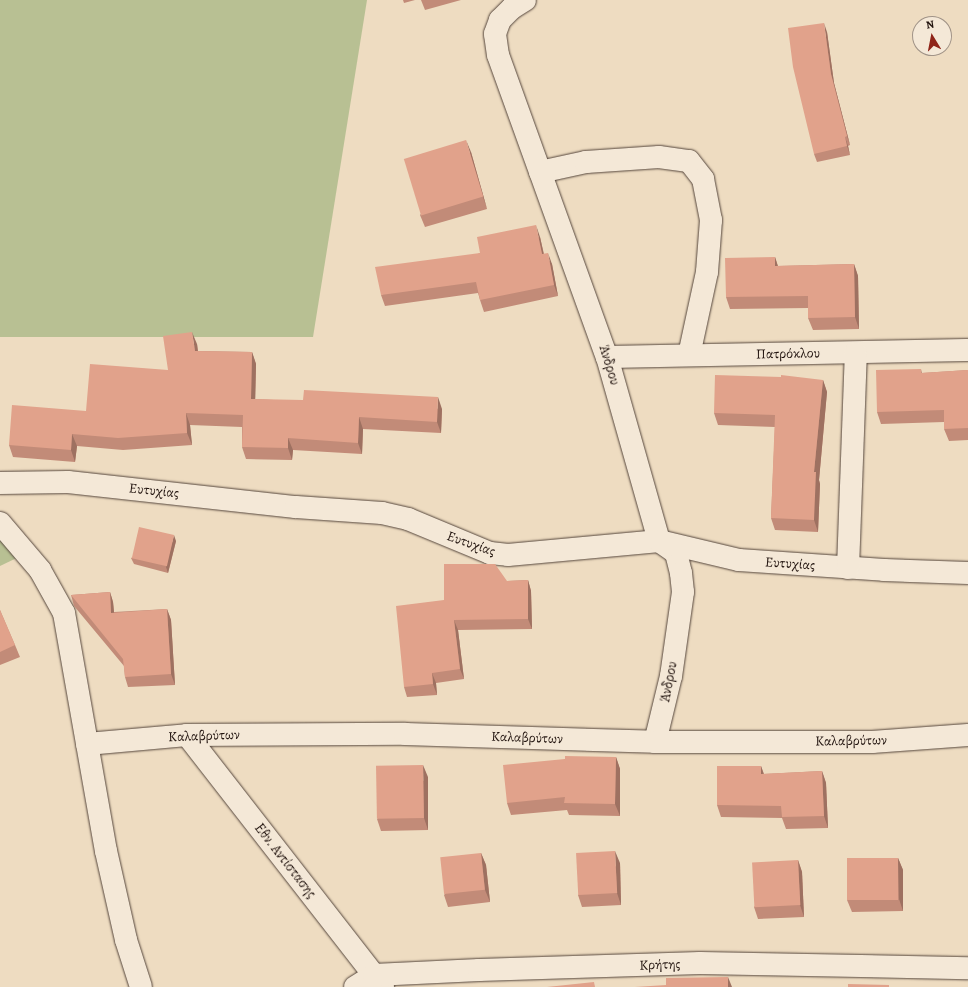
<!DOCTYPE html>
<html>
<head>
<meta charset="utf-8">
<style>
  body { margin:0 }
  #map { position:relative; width:968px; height:987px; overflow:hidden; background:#eedcc1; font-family:Alegreya,serif }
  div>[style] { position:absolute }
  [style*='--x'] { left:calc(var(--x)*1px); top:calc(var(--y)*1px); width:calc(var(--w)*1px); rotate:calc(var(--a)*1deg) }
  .green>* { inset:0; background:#b8c093 }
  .roads { filter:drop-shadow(0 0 1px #55463c) drop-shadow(0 0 1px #55463c) }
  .street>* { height:22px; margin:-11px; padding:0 11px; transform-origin:11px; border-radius:11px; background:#f4e8d7 }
  .wall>* { inset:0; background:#c28b78 }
  .shaded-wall>* { inset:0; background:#9e7161 }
  .building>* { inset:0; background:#e1a28b; transform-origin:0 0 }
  span { translate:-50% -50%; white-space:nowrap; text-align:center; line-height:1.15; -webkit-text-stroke:3px #f4e8d7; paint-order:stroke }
  .street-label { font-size:14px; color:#22140f }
  .north { position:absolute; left:912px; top:16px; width:40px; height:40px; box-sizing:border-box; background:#f4e8d7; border:1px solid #a09387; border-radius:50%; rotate:350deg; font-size:11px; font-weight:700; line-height:16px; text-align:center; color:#22140f }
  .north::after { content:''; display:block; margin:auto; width:14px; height:18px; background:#8f2418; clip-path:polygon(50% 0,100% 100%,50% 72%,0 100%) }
</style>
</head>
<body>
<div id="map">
  <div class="green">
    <i style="clip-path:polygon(0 0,367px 0,313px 337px,0 337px)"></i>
    <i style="clip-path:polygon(0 532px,23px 555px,0 566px)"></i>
  </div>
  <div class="roads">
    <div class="street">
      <i style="--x:525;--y:0;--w:15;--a:148"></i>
      <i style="--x:512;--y:8;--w:17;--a:135"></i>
      <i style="--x:500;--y:20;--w:15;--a:110"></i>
      <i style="--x:495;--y:34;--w:21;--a:82"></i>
      <i style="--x:498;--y:55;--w:321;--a:70.2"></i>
      <i style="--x:607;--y:357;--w:191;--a:74.2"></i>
      <i style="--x:659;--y:541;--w:21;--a:35"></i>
      <i style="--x:676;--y:553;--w:21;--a:76"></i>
      <i style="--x:681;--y:573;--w:19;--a:84"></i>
      <i style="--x:683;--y:592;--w:85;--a:98.1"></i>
      <i style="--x:671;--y:676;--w:68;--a:103.6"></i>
      <i style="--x:540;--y:172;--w:47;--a:-12.3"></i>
      <i style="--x:586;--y:162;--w:73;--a:-3.9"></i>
      <i style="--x:659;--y:157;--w:30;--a:8"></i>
      <i style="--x:689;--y:161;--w:23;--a:52"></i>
      <i style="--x:703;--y:179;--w:42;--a:79"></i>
      <i style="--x:711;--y:220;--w:52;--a:94.4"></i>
      <i style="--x:707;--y:272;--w:85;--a:102.2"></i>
      <i style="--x:607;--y:357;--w:361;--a:-1.1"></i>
      <i style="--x:0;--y:483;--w:68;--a:-0.8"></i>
      <i style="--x:68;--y:482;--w:229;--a:6.3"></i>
      <i style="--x:296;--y:507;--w:86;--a:4"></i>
      <i style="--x:382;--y:513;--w:27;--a:13"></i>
      <i style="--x:408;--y:519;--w:89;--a:22.5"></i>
      <i style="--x:490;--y:553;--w:18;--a:6"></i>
      <i style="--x:508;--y:555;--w:152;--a:-5.3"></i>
      <i style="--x:659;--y:541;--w:82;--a:13.4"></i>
      <i style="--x:739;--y:560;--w:145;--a:3.9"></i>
      <i style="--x:884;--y:570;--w:84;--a:2"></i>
      <i style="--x:0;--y:523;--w:62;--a:49.6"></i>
      <i style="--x:40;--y:570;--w:49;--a:60.8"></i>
      <i style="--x:64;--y:613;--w:242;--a:80"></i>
      <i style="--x:106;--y:851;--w:91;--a:77.3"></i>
      <i style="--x:126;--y:940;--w:49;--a:72.3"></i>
      <i style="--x:848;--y:568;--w:215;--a:-87.9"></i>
      <i style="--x:187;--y:735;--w:319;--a:52.1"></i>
      <i style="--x:87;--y:744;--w:100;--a:-5.1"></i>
      <i style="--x:187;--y:735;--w:218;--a:-0.3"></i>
      <i style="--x:405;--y:734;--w:250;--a:1.8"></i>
      <i style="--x:655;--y:742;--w:217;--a:0"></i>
      <i style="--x:872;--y:742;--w:96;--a:-4.2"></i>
      <i style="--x:355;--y:987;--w:22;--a:-32"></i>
      <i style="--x:374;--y:975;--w:105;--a:-2.7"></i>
      <i style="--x:479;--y:970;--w:221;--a:-1.8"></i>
      <i style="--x:700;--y:963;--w:268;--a:1.1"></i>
    </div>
  </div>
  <div class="wall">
    <i style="clip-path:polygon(403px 0,415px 0,404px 3px)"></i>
    <i style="clip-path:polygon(421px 0,461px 0,425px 10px)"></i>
    <i style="clip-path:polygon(827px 32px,834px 83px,850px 145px,848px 146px,850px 155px,817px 162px,814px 154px)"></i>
    <i style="clip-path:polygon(471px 152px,487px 209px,425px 227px,420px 215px)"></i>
    <i style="clip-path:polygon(540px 237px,544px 254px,552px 264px,558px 296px,484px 312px,480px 300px,478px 293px,385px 306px,381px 295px,480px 253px)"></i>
    <i style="clip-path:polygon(775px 257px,778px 266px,854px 264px,858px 276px,859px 329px,813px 330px,808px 318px,808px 308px,730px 309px,726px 297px)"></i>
    <i style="clip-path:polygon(197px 344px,198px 351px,252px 352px,256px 364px,255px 399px,442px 409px,441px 433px,363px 429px,362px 454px,293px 450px,292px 460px,246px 459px,242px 447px,242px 427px,190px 425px,192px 445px,123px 450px,77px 446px,75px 462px,13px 457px,9px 445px,86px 411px,168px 370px)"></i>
    <i style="clip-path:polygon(921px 369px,922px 373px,968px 370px,968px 440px,949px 441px,944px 429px,944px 422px,881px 424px,877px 412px)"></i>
    <i style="clip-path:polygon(823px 380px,827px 392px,819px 480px,820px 484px,818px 532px,775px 530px,771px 518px,775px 427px,718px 425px,714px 413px)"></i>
    <i style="clip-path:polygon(176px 541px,168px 573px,134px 564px,131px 558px)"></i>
    <i style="clip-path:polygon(528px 580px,531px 591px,532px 629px,458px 630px,464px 679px,436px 683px,437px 695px,407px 697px,404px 687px,444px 600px,507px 581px)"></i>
    <i style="clip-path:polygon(110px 592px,113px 602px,114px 612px,167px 609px,171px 620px,175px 685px,128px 687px,125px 677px,124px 666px,74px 606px,71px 595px)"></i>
    <i style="clip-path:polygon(0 610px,15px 645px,20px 657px,0 665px)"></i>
    <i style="clip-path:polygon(616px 757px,620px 769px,620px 816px,569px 815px,567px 810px,511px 815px,507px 803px,565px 759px)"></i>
    <i style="clip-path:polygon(761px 766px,764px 774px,822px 771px,826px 783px,828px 828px,786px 829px,782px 818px,721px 817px,717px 805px)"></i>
    <i style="clip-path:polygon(428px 777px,428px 830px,381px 831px,377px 819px)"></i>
    <i style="clip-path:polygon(481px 853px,486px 865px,490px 902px,448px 907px,444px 895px)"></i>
    <i style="clip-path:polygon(898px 858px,903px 870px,903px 911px,852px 912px,847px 900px)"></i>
    <i style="clip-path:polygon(798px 860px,802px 872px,804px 917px,758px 919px,754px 907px)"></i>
    <i style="clip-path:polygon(620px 863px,621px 905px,582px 907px,578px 895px)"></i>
  </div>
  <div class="shaded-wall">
    <i style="clip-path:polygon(824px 23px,827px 32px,834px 83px,850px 145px,847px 136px,831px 74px)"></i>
    <i style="clip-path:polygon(845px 137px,848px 146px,850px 155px,847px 146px)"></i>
    <i style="clip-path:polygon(466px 140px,471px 152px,487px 209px,483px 197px)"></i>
    <i style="clip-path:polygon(536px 225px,540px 237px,546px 265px,542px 254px)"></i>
    <i style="clip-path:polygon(548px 253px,552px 264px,558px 296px,554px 285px)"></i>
    <i style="clip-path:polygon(775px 257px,779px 270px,775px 266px)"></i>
    <i style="clip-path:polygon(854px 264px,858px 276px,859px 329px,855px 317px)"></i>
    <i style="clip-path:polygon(192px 332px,197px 344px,199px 362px,195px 351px)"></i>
    <i style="clip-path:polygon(252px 352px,256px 364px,255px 411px,251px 399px)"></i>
    <i style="clip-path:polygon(823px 380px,827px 392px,819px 480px,820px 484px,818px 532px,814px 520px,814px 472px)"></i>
    <i style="clip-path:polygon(438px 397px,442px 409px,441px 433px,437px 422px)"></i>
    <i style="clip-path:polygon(186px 413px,190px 425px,192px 445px,187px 433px)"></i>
    <i style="clip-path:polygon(359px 417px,363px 429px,362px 454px,358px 443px)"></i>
    <i style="clip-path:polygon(72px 434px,77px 446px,75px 462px,71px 450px)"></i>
    <i style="clip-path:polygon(288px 438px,293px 450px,292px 460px,288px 448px)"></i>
    <i style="clip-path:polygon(174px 535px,176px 541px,168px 573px,166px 567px)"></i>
    <i style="clip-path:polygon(528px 580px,531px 591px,532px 629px,528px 619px)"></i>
    <i style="clip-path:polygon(110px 592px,113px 602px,115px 623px,111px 613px)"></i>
    <i style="clip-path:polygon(167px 609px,171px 620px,175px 685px,171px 674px)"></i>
    <i style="clip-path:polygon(454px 620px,458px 630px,464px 679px,460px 669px)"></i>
    <i style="clip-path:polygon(432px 673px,436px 683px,437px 695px,433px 684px)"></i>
    <i style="clip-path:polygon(616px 757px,620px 769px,620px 816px,615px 804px)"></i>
    <i style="clip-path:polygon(423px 765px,428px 777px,428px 830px,424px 818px)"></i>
    <i style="clip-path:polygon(761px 766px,765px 778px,761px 774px)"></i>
    <i style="clip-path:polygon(822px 771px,826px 783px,828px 828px,824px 816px)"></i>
    <i style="clip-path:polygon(615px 851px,620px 863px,621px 905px,617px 893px)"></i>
    <i style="clip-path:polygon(481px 853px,486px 865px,490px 902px,485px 890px)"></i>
    <i style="clip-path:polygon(898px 858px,903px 870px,903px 911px,899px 899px)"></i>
    <i style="clip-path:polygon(798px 860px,802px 872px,804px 917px,800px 905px)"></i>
    <i style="clip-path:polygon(728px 977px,732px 987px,728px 987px)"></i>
  </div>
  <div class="building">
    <i style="clip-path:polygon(824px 23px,831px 74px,847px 136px,845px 137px,847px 146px,814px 154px,793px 67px,788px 28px)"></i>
    <i style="left:466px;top:140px;width:59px;height:65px;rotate:73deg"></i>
    <i style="clip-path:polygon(536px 225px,542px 254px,548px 253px,554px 285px,480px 300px,476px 282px,381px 295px,375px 267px,480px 253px,477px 237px)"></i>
    <i style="clip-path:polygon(775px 257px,775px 266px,854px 264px,855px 317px,808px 318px,808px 296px,726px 297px,725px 258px)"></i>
    <i style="clip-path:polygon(192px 332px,195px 351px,252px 352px,251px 399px,303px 400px,304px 390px,438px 397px,437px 422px,359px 417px,358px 443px,288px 438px,288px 448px,242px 447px,243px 415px,186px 413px,187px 433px,118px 438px,72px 434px,71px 450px,9px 445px,12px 405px,86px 411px,90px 364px,168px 370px,163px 336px)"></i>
    <i style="clip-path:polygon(921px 369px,921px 373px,968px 370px,968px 428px,944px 429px,944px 410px,877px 412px,876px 370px)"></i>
    <i style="clip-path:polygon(715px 375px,781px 377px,781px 375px,823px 380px,814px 472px,816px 472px,814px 520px,771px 518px,775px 415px,714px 413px)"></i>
    <i style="left:139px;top:527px;width:36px;height:32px;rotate:13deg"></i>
    <i style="clip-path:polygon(444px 564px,495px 564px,507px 581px,528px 580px,528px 619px,454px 620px,460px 669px,432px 673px,433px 684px,404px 687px,396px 606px,444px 600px)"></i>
    <i style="clip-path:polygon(110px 592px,111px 613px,167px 609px,171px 674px,125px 677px,123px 659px,71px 595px)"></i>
    <i style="clip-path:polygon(0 610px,15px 645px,0 652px)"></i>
    <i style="clip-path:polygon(565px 756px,616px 757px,615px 804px,564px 803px,565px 797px,507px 803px,503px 765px,565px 759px)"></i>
    <i style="left:423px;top:765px;width:53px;height:47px;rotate:89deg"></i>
    <i style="clip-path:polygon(717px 766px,761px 766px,761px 774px,822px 771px,824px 816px,782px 817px,781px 806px,717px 805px)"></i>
    <i style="left:615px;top:851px;width:42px;height:39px;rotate:87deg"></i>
    <i style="left:481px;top:853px;width:37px;height:41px;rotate:84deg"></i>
    <i style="left:847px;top:858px;width:51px;height:42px"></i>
    <i style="left:798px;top:860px;width:45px;height:46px;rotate:87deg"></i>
    <i style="clip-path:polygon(728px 977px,728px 987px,635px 987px,666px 985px,666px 978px)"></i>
    <i style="clip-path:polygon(594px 982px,595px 987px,547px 987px)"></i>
    <i style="clip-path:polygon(848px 984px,889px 985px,889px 987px,848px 987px)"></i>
  </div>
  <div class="street-label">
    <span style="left:788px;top:354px;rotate:-1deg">Πατρόκλου</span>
    <span style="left:609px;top:365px;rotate:73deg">Άνδρου</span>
    <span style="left:154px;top:491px;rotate:6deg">Ευτυχίας</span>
    <span style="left:471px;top:544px;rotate:19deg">Ευτυχίας</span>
    <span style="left:790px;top:564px;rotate:4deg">Ευτυχίας</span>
    <span style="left:669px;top:682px;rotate:-79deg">Άνδρου</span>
    <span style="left:204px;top:736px;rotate:-2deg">Καλαβρύτων</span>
    <span style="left:527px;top:738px;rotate:2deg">Καλαβρύτων</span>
    <span style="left:851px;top:741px;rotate:-1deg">Καλαβρύτων</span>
    <span style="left:285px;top:861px;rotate:52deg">Εθν. Αντίστασης</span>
    <span style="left:660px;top:965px;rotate:-2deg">Κρήτης</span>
  </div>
  <div class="north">N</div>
</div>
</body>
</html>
